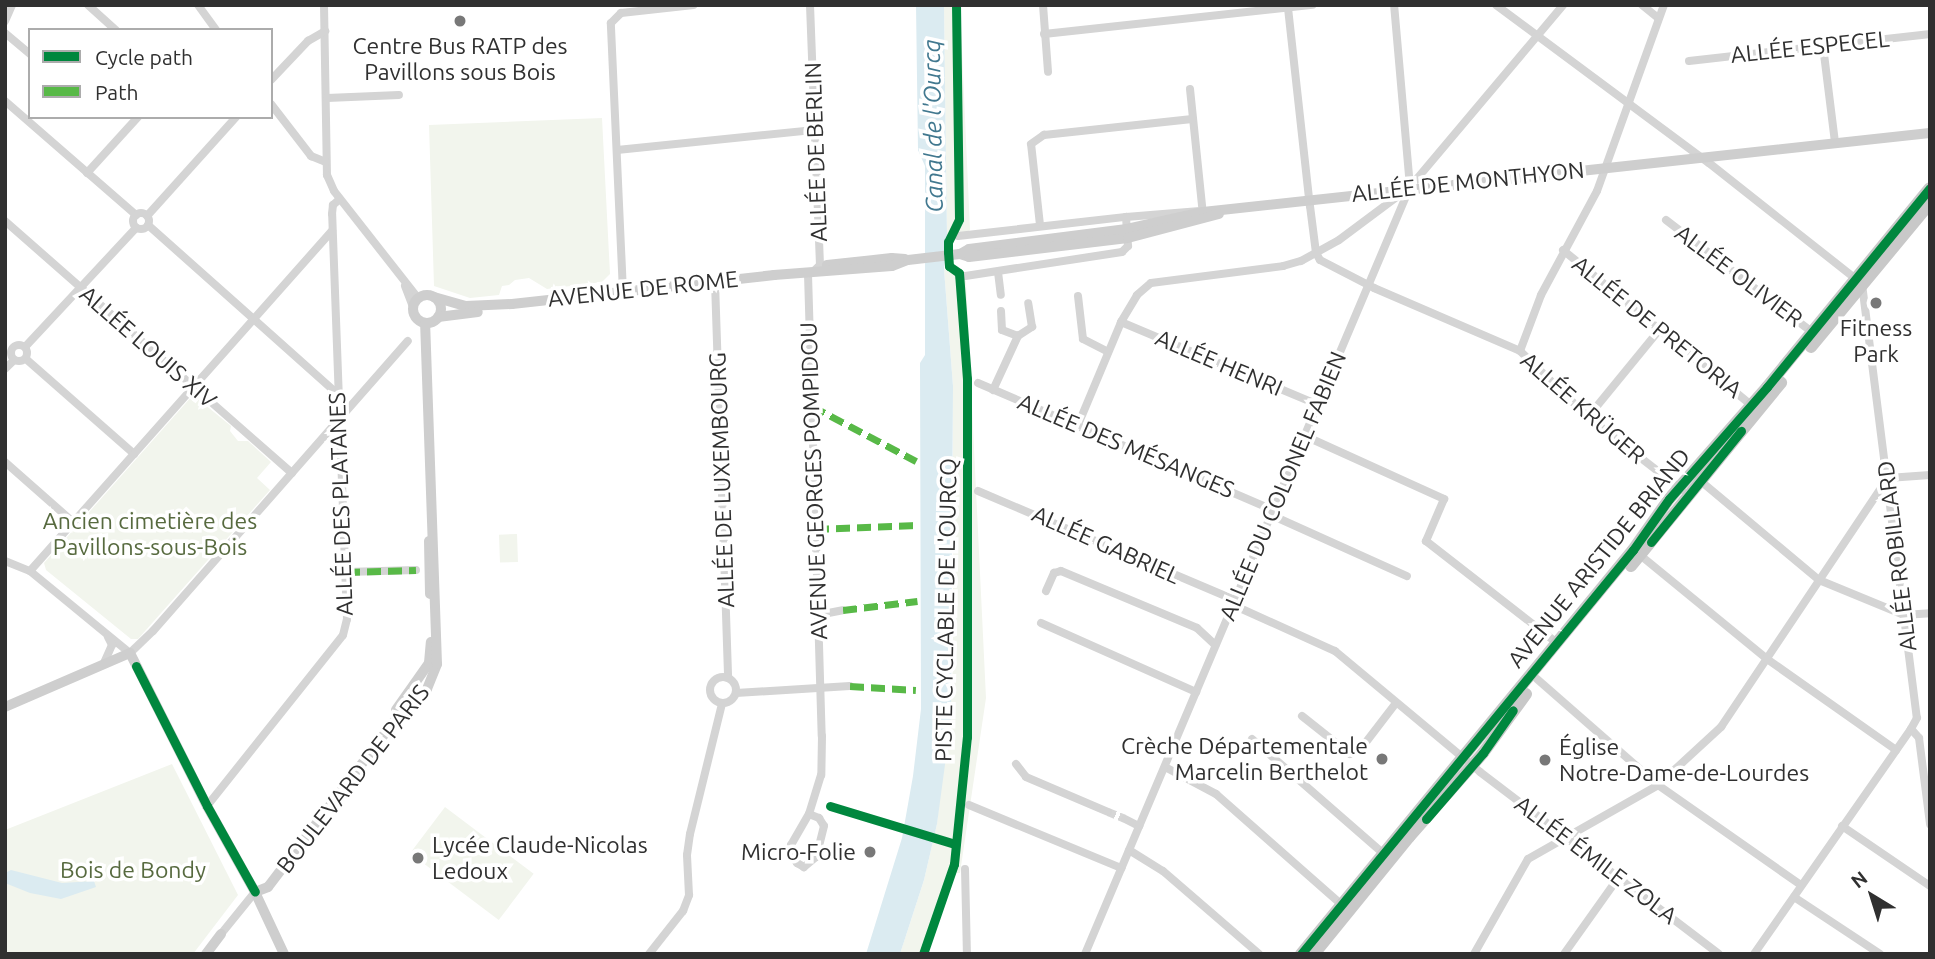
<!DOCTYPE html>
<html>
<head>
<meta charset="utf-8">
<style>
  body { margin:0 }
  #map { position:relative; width:1935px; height:959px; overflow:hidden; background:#fff; font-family:Ubuntu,sans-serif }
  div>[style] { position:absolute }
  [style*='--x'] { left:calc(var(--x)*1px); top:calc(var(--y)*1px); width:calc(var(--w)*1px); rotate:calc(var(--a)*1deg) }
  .green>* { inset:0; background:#f2f5ed; transform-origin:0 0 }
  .water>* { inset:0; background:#dbebf1 }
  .street-tunnel>* { height:8px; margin-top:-4px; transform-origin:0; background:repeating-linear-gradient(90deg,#d6d6d6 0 8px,transparent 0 12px) }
  .street>* { height:8px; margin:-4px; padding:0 4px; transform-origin:4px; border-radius:4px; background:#d4d4d4 }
  .street>.ring { margin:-4px; padding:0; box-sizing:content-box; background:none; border:8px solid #d4d4d4; border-radius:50% }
  .secondary>* { height:10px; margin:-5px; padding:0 5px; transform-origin:5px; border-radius:5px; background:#cecece }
  .secondary>.ring { margin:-5px; padding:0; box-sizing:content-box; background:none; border:10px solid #cecece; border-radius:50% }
  .primary>* { height:12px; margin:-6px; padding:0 6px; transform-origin:6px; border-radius:6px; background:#c8c8c8 }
  .quiet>* { height:7px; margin-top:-3.5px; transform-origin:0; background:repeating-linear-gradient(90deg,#58b947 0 14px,transparent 0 21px) }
  .cycleway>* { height:9px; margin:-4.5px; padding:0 4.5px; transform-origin:4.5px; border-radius:4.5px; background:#00873e }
  .dots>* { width:19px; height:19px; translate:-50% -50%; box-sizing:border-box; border:4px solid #fff; border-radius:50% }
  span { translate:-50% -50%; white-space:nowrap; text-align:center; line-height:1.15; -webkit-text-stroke:7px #fff; paint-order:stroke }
  .poi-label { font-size:23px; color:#303030 }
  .right { translate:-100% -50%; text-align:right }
  .left { translate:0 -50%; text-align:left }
  .street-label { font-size:23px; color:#303030 }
  .park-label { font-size:23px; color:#576a3f }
  .water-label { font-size:24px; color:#41788f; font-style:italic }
  .frame { position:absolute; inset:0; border:7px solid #303030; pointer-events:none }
  .legend { position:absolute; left:28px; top:28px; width:245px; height:91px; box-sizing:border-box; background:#fff; border:2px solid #acacac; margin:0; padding:9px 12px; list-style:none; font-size:21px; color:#303030 }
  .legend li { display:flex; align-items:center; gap:14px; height:35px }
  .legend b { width:35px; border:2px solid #acacac }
  .north { position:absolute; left:1837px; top:861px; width:70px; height:70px; -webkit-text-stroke:5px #fff; paint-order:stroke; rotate:322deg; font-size:19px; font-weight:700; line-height:28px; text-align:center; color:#303030 }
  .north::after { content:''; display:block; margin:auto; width:24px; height:32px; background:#303030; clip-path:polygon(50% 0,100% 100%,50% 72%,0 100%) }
</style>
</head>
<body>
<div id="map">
  <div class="green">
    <i style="clip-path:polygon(944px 5px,960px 5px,970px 230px,944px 245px,947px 236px)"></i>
    <i style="clip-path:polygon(602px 118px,610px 274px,602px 282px,547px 289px,529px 278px,515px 280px,509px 285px,502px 286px,499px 295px,470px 298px,434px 286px,429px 125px)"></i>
    <i style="clip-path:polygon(944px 269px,966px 281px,986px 698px,960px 873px,956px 873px,925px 954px,900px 954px,924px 880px,937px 824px,953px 669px,953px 386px)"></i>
    <i style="clip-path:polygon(193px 395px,231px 426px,230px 431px,238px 441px,248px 441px,271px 462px,257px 478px,270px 490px,138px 639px,131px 639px,46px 570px,44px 563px)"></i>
    <i style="left:517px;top:534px;width:28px;height:18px;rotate:88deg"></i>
    <i style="clip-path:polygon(172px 764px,238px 895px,193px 954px,5px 954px,5px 830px)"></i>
    <i style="left:445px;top:807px;width:111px;height:58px;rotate:37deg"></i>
  </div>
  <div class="water">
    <i style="clip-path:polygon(916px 5px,944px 5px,947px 236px,944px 269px,953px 386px,951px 720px,937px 824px,924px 880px,900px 954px,866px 954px,902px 838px,913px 776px,921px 709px,920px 363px,925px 355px,925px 166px,918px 150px)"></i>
    <i style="clip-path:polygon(11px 870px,62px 883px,94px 881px,96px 887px,61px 899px,30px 893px,5px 883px,5px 873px)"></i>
  </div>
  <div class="street-tunnel">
    <i style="--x:1108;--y:812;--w:18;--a:22"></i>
  </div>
  <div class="street">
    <i style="--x:88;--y:5;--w:38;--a:42"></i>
    <i style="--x:198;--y:5;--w:31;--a:54"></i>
    <i style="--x:324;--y:5;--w:170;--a:89"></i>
    <i style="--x:327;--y:175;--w:17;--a:66"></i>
    <i style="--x:334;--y:191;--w:136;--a:51.9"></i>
    <i style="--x:810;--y:5;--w:260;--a:87.8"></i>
    <i style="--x:820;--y:265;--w:7;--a:135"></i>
    <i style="--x:1043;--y:5;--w:67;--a:85.7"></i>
    <i style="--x:1496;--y:5;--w:265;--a:36.6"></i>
    <i style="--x:1709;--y:163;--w:195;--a:38.3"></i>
    <i style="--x:1862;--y:284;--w:437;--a:82.8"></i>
    <i style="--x:1917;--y:718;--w:13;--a:119"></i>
    <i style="--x:1911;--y:729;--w:12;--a:48"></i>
    <i style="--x:1919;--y:738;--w:87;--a:82.7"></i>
    <i style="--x:1642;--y:5;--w:21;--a:39"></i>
    <i style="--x:1288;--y:8;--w:199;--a:83.7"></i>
    <i style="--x:1310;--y:206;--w:47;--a:82.7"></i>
    <i style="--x:1316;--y:253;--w:8;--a:60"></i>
    <i style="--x:1320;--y:260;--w:61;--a:27.4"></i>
    <i style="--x:1374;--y:288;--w:159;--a:23.3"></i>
    <i style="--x:1520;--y:351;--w:95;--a:44.1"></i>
    <i style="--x:1588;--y:417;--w:119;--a:37.8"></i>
    <i style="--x:5;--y:21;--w:17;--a:-66"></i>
    <i style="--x:5;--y:33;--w:33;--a:40"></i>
    <i style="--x:1044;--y:34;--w:270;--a:-6.2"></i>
    <i style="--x:1823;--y:46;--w:98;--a:82.9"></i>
    <i style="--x:1689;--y:61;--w:243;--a:-6.4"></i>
    <i style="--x:271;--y:80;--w:54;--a:-46.5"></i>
    <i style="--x:308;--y:41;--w:20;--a:-30"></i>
    <i style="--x:1190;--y:89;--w:127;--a:84.1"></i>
    <i style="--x:327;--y:98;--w:72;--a:-2.4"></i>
    <i style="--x:5;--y:101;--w:174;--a:41"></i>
    <i style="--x:271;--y:104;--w:66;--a:52.4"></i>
    <i style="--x:311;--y:156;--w:16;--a:22"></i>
    <i style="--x:617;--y:150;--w:199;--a:-5.8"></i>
    <i style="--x:87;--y:173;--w:76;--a:-47.7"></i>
    <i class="ring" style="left:133px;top:213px;width:8px;height:8px"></i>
    <i style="--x:147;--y:216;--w:133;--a:-48"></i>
    <i style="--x:1126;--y:217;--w:74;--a:-4.6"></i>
    <i style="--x:1666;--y:220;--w:184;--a:37.5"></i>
    <i style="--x:5;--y:221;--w:382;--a:41.3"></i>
    <i style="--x:148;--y:225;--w:254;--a:41.7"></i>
    <i style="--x:1040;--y:225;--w:81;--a:-96.3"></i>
    <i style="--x:1031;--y:144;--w:16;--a:-35"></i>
    <i style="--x:1044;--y:135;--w:149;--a:-6.2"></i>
    <i style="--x:958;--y:236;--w:169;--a:-6.5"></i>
    <i style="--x:1126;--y:217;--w:29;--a:86"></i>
    <i style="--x:1128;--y:246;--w:8;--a:135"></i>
    <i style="--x:1122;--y:252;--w:165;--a:171.3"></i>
    <i style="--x:1563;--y:250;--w:244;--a:39.5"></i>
    <i style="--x:998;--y:272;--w:23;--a:83"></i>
    <i style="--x:808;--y:274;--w:462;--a:88.3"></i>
    <i style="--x:822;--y:736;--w:39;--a:91"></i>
    <i style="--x:821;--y:775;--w:41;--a:107.1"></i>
    <i style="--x:809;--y:814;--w:11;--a:22"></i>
    <i style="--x:819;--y:818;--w:9;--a:58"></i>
    <i style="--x:824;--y:826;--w:32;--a:104"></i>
    <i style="--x:816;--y:857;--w:16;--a:140"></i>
    <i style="--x:804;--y:867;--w:8;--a:-150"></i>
    <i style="--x:797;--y:863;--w:11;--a:-124"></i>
    <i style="--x:791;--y:854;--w:9;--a:-90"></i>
    <i style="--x:791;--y:845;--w:36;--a:-60"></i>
    <i style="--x:715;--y:282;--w:396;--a:88.1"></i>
    <i style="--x:405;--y:286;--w:22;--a:69"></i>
    <i style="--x:623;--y:292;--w:269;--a:-92.6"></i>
    <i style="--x:611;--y:23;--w:14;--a:-45"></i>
    <i style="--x:621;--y:13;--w:73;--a:-6.3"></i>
    <i style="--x:1078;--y:296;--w:43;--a:83.4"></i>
    <i style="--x:1083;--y:339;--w:28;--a:27"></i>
    <i style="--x:1001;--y:311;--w:19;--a:87"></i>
    <i style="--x:1002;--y:330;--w:17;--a:21"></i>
    <i style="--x:1018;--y:336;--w:17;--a:-33"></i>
    <i style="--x:1032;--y:327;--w:24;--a:-99"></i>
    <i style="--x:1121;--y:322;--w:214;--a:22.8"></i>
    <i class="ring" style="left:11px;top:345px;width:8px;height:8px"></i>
    <i style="--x:25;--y:347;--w:163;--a:-47"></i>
    <i style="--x:1520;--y:351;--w:60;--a:-69.4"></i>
    <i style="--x:1541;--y:295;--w:118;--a:-61.7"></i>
    <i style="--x:1597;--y:191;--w:198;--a:-70.2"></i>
    <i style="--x:26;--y:359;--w:144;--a:41.3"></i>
    <i style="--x:5;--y:369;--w:13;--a:-45"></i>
    <i style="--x:978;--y:383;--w:321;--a:23.3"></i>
    <i style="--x:993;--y:390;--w:60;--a:-65.2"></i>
    <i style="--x:1588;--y:417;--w:114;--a:-50.7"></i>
    <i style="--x:1078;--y:425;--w:112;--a:-67.3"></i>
    <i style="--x:1121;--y:322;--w:31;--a:-59"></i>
    <i style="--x:1137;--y:295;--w:18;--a:-41"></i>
    <i style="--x:1151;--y:283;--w:133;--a:-7.3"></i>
    <i style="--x:1283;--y:266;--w:19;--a:-16"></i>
    <i style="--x:1301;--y:261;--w:43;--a:-28.9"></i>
    <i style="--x:1339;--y:240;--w:89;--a:-36.7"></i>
    <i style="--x:1410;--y:187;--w:238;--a:-49.9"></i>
    <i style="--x:1305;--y:436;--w:153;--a:24.4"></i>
    <i style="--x:1444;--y:499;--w:46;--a:113.2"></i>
    <i style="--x:1426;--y:541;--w:166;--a:37.9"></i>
    <i style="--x:5;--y:462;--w:91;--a:41.4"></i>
    <i style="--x:1697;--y:478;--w:159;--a:39.9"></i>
    <i style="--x:1819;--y:580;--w:92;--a:22.4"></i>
    <i style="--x:1904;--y:615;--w:26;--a:-4"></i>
    <i style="--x:978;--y:491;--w:279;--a:23"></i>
    <i style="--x:1271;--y:515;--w:149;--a:24.2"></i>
    <i style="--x:1640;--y:555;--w:164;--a:39.3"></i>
    <i style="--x:1767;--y:659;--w:158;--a:35.2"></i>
    <i style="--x:5;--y:561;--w:27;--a:22"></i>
    <i style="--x:30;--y:571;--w:129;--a:39.4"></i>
    <i style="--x:130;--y:653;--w:32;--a:-44"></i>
    <i style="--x:153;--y:631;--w:386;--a:-48.7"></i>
    <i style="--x:30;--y:571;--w:455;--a:-48.4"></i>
    <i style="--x:346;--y:572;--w:70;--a:-1.6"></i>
    <i style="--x:1046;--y:591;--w:20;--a:-66"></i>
    <i style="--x:1054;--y:573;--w:7;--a:-16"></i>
    <i style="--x:1061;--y:571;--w:147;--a:22.7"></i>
    <i style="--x:1197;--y:628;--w:25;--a:43"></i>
    <i style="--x:1233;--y:605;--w:112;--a:24.3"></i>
    <i style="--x:1335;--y:651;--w:189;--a:39.8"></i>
    <i style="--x:1480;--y:772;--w:300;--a:37.3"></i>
    <i style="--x:818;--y:615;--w:25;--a:-11"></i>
    <i style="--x:1041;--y:623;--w:170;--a:24"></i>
    <i style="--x:104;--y:663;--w:20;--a:-66"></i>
    <i style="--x:112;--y:645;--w:9;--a:-117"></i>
    <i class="ring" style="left:710px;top:677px;width:18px;height:18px"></i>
    <i style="--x:1537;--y:679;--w:161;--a:41.2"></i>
    <i style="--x:1658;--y:785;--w:174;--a:35"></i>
    <i style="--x:736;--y:693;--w:114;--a:-3.5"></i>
    <i style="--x:1302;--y:716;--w:61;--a:38.4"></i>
    <i style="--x:1350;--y:754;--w:15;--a:-32"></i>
    <i style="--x:1363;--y:746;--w:54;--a:-52.5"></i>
    <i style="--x:1252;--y:739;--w:175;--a:41.1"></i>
    <i style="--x:1016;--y:764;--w:16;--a:52"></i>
    <i style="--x:1026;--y:777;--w:89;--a:23.1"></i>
    <i style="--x:1165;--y:767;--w:58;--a:27.9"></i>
    <i style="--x:1216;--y:794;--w:168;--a:41.4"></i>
    <i style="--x:969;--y:805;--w:165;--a:22.5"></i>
    <i style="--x:207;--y:806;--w:218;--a:-51.5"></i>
    <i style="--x:343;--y:635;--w:16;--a:-76"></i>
    <i style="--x:347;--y:619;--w:405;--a:-92.1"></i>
    <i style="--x:332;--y:214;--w:9;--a:-84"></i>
    <i style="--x:333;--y:205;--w:9;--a:-41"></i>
    <i style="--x:1125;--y:819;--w:16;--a:27"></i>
    <i style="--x:1842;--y:826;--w:107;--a:34.3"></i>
    <i style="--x:1129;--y:850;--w:40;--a:32"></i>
    <i style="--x:1163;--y:871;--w:127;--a:40.8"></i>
    <i style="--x:965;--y:869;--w:85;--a:88.7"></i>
    <i style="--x:1794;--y:897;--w:103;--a:33.5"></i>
    <i style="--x:221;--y:934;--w:54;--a:-51"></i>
    <i style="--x:649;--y:954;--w:55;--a:-51.7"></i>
    <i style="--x:683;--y:911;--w:17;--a:-69"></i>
    <i style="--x:689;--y:895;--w:40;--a:-92.9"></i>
    <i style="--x:687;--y:855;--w:21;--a:-82"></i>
    <i style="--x:690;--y:834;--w:134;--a:-76.2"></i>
    <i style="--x:1085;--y:954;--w:833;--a:-67.04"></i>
    <i style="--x:1410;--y:187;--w:183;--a:-95"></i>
    <i style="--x:1474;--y:954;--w:109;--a:-60.4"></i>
    <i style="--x:1528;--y:859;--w:150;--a:-29.6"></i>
    <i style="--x:1658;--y:785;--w:86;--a:-42.6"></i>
    <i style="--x:1721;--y:727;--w:300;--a:-56.2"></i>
    <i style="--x:1888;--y:478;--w:42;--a:-4.1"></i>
    <i style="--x:1564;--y:954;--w:93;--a:-54.6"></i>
    <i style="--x:1754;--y:954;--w:274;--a:-55.1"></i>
  </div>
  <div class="secondary">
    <i style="--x:960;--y:254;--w:10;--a:-29"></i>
    <i style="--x:969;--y:249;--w:159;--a:-7.2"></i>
    <i style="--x:1127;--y:229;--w:78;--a:-12.6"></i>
    <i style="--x:1203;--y:212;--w:731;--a:-6.2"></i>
    <i style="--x:827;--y:265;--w:65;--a:-6.1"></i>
    <i style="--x:892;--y:258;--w:13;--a:4"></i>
    <i class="ring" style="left:413px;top:295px;width:18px;height:18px"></i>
    <i style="--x:434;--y:297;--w:33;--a:16"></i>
    <i style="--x:466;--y:306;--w:46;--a:-2.5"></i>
    <i style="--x:512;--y:304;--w:264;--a:-6.3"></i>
    <i style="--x:774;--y:275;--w:118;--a:-4.4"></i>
    <i style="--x:892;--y:266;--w:17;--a:-21"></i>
    <i style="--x:908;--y:260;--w:52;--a:-6.6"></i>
    <i style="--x:960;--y:254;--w:9;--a:18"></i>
    <i style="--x:969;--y:257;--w:160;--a:-6.8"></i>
    <i style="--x:1128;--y:238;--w:94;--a:-14.8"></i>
    <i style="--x:438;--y:317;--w:40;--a:-7.1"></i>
    <i style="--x:429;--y:541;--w:53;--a:88.9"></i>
    <i style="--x:5;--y:707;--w:136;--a:-23.4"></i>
    <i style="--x:130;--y:653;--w:171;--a:63.3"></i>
    <i style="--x:207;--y:806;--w:98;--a:60.8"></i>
    <i style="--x:255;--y:892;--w:68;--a:64.9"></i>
    <i style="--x:396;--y:710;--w:57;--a:-54.9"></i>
    <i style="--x:429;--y:663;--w:21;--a:-85"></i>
    <i style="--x:255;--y:892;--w:14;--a:-21"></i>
    <i style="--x:268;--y:887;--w:223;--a:-52.7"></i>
    <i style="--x:403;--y:710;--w:32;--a:-41"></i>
    <i style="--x:427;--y:689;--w:27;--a:-68"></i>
    <i style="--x:437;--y:664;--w:341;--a:-92"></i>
    <i style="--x:206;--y:954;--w:25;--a:-53"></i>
  </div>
  <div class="primary">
    <i style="--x:1811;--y:347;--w:187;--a:-50.4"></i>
    <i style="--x:1631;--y:566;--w:237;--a:-50.7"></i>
    <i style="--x:1301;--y:954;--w:523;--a:-50.59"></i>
    <i style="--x:1633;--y:550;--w:62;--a:-54.8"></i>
    <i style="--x:1669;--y:499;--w:149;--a:-48.8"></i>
    <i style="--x:1767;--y:387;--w:257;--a:-50.7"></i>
    <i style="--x:1314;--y:954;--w:151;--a:-50.9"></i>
    <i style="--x:1409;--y:837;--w:112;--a:-48.6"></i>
    <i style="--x:1483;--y:753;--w:73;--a:-53.9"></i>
  </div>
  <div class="quiet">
    <i style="--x:812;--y:406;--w:118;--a:27.9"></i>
    <i style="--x:815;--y:529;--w:102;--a:-2.2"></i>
    <i style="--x:346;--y:572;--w:70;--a:-1.6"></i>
    <i style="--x:843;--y:610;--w:75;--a:-6.9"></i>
    <i style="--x:850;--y:686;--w:66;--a:3.5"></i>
  </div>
  <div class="cycleway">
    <i style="--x:1651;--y:542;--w:143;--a:-51"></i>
    <i style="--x:136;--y:666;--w:157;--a:63.1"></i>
    <i style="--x:207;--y:806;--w:98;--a:60.8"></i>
    <i style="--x:830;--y:806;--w:131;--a:16.9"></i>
    <i style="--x:1426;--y:819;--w:87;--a:-49.2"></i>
    <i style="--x:1483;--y:753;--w:52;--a:-55.1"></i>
    <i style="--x:923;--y:954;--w:95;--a:-71"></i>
    <i style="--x:954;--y:864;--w:128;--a:-84.2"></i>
    <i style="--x:967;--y:737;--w:358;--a:-90"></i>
    <i style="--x:967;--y:379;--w:106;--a:-94.3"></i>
    <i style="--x:959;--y:273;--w:12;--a:-145"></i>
    <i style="--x:949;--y:266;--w:14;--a:-94"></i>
    <i style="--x:948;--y:252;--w:10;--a:-90"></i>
    <i style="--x:948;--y:242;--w:25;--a:-64"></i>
    <i style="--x:959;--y:219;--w:214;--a:-90.8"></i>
    <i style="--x:1301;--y:954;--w:523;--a:-50.59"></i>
    <i style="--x:1633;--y:550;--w:62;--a:-54.8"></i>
    <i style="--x:1669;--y:499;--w:149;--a:-48.8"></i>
    <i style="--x:1767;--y:387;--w:257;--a:-50.7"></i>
  </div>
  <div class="dots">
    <i style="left:460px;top:21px;background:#787878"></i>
    <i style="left:1876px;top:303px;background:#787878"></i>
    <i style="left:1382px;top:759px;background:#787878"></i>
    <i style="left:1545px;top:760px;background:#787878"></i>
    <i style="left:870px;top:852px;background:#787878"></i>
    <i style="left:418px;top:858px;background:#787878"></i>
  </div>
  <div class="poi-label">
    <span style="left:460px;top:59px">Centre Bus RATP des<br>Pavillons sous Bois</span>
    <span style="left:1876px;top:341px">Fitness<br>Park</span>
    <span class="right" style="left:1368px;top:759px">Crèche Départementale<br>Marcelin Berthelot</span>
    <span class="left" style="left:1559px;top:760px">Église<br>Notre-Dame-de-Lourdes</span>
    <span class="left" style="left:432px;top:858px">Lycée Claude-Nicolas<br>Ledoux</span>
    <span class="right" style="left:856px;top:852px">Micro-Folie</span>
  </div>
  <div class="street-label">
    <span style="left:1810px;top:47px;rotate:-6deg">ALLÉE ESPECEL</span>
    <span style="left:816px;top:152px;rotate:-92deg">ALLÉE DE BERLIN</span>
    <span style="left:1468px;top:182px;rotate:-6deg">ALLÉE DE MONTHYON</span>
    <span style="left:1739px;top:276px;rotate:37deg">ALLÉE OLIVIER</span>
    <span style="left:643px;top:289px;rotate:-6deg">AVENUE DE ROME</span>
    <span style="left:1657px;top:327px;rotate:39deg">ALLÉE DE PRETORIA</span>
    <span style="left:148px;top:347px;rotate:41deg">ALLÉE LOUIS XIV</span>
    <span style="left:1219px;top:363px;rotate:23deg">ALLÉE HENRI</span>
    <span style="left:1583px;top:408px;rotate:41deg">ALLÉE KRÜGER</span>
    <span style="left:1126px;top:446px;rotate:23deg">ALLÉE DES MÉSANGES</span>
    <span style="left:722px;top:480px;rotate:-92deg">ALLÉE DE LUXEMBOURG</span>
    <span style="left:814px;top:481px;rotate:-92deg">AVENUE GEORGES POMPIDOU</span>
    <span style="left:1283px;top:486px;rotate:-67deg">ALLÉE DU COLONEL FABIEN</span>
    <span style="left:341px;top:504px;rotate:-92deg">ALLÉE DES PLATANES</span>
    <span style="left:1106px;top:545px;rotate:24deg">ALLÉE GABRIEL</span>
    <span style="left:1897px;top:556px;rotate:-97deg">ALLÉE ROBILLARD</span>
    <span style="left:1599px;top:558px;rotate:-51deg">AVENUE ARISTIDE BRIAND</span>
    <span style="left:946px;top:610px;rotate:-89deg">PISTE CYCLABLE DE L'OURCQ</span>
    <span style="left:353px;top:779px;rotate:-52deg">BOULEVARD DE PARIS</span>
    <span style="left:1596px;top:860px;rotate:37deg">ALLÉE ÉMILE ZOLA</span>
  </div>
  <div class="park-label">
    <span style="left:150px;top:534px">Ancien cimetière des<br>Pavillons-sous-Bois</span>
    <span style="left:133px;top:870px">Bois de Bondy</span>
  </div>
  <div class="water-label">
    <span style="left:933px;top:126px;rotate:-91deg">Canal de l'Ourcq</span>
  </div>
  <div class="frame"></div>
  <ul class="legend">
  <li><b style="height:9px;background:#00873e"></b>Cycle path</li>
  <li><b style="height:9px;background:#58b947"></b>Path</li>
  </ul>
  <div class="north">N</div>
</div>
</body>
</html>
